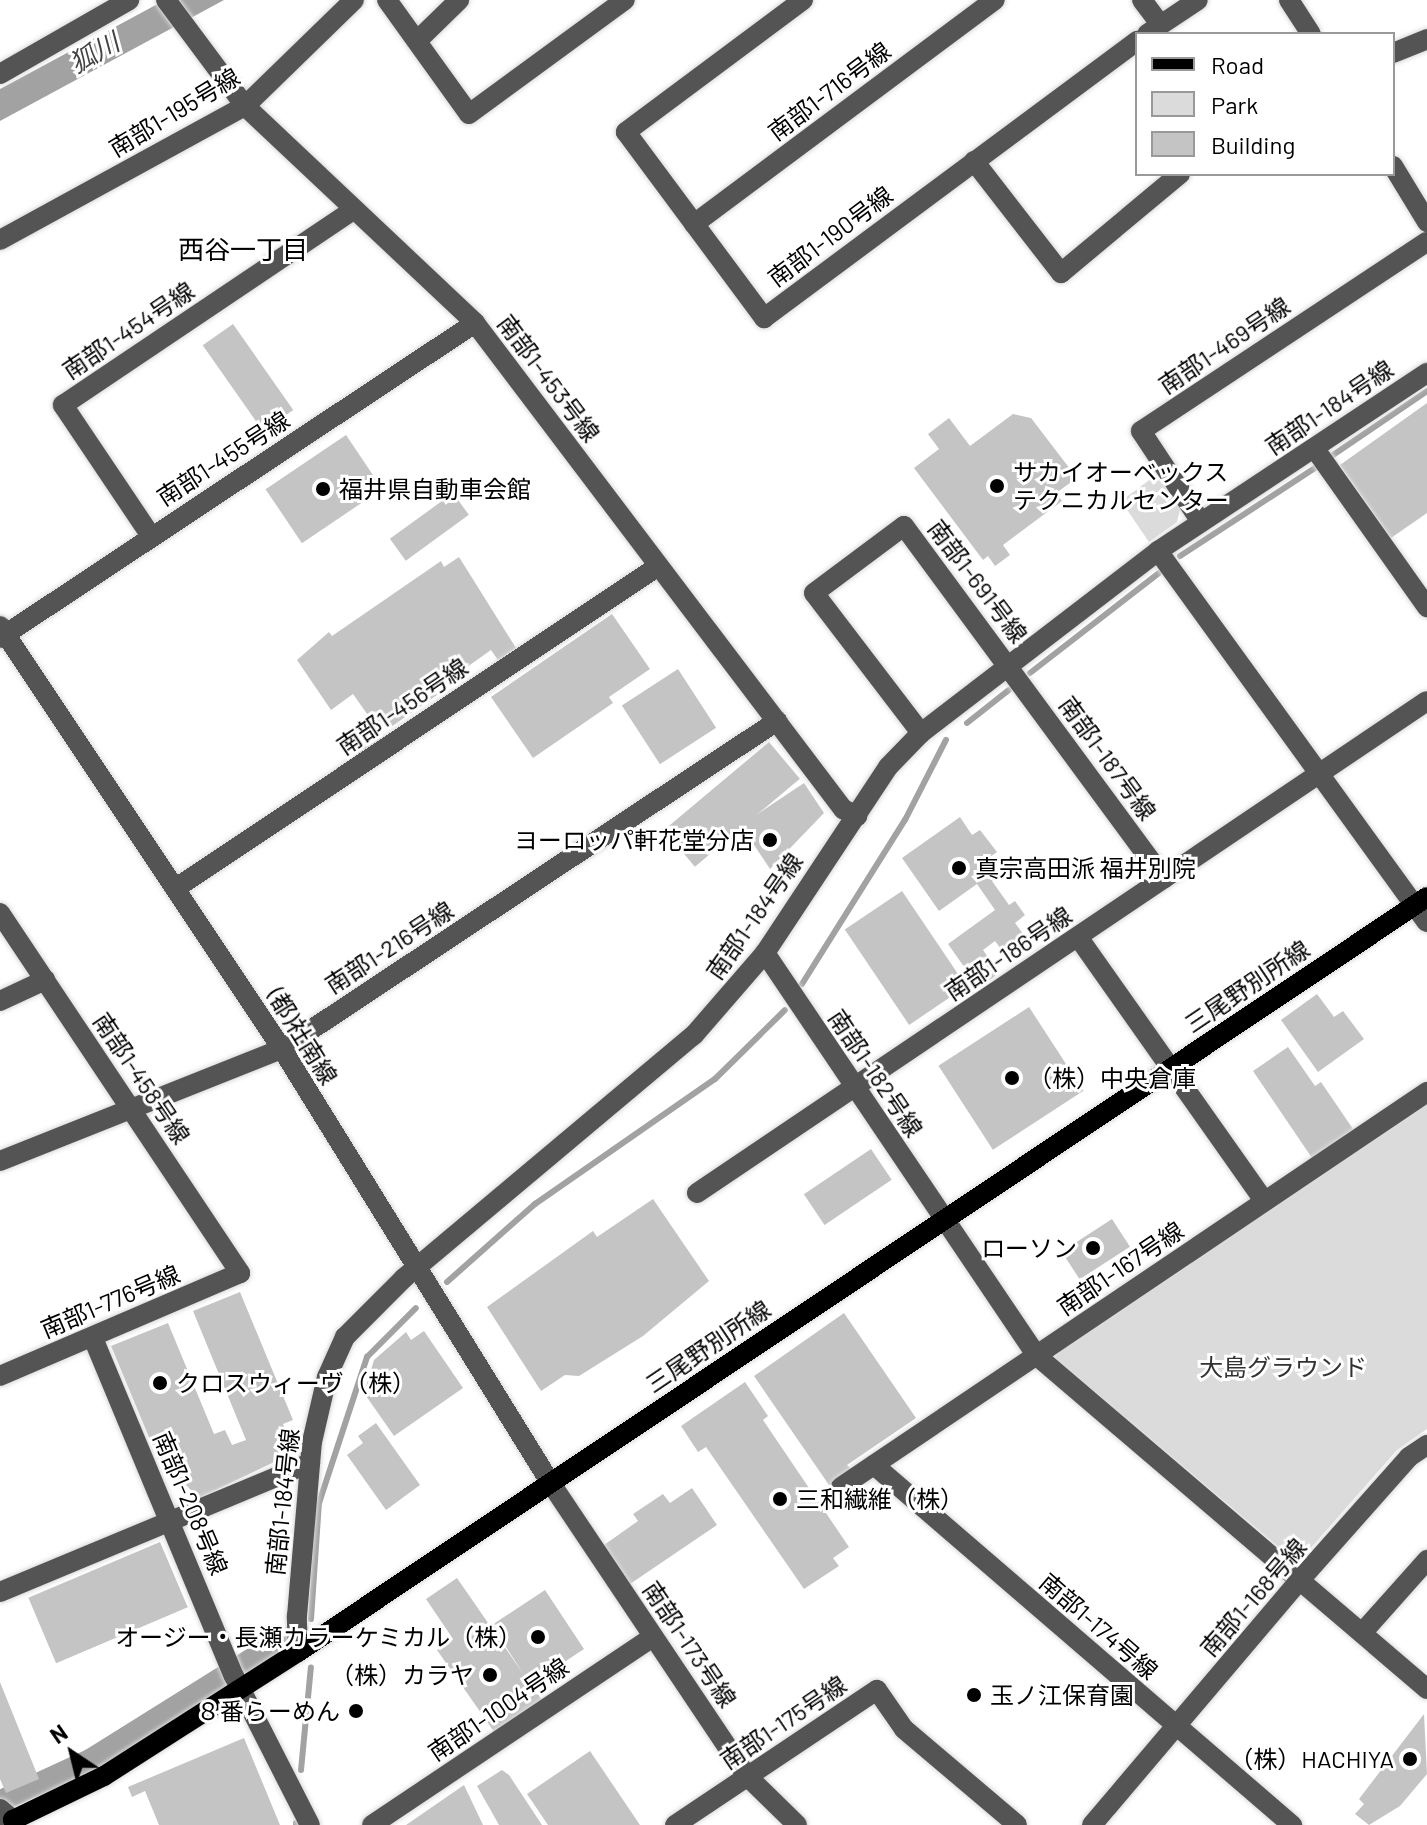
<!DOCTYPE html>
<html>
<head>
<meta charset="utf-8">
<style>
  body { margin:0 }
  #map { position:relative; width:1427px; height:1825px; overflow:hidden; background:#fff; font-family:Barlow,"Noto Sans JP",sans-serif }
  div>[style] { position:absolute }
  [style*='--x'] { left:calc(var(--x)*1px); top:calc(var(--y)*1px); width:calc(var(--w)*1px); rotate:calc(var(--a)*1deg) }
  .green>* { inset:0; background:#dbdbdb }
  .water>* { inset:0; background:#a2a2a2 }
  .stream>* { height:6px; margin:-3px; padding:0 3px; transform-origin:3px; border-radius:3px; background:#a2a2a2 }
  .canal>* { height:22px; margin:-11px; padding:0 11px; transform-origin:11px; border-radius:11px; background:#a2a2a2 }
  .building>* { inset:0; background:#c4c4c4; transform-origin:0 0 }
  .roads { filter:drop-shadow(0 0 2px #dbdbdb) drop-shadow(0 0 2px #dbdbdb) }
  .minor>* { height:20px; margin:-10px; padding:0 10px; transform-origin:10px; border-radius:10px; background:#545454 }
  .major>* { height:20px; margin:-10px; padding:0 10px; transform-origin:10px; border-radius:10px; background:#000 }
  .dots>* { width:22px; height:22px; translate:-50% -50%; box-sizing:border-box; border:4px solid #fff; border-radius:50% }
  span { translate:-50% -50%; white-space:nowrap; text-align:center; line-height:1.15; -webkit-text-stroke:6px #fff; paint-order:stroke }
  .street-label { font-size:24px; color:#000 }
  .poi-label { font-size:24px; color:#000 }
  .left { translate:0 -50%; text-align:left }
  .right { translate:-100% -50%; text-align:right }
  .park-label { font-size:24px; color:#323232 }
  .water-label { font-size:26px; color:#434343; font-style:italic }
  .neighbourhood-label { font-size:26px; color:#000 }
  .legend { position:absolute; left:1135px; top:32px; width:260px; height:144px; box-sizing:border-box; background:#fff; border:2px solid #999; margin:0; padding:10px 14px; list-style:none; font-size:24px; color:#000 }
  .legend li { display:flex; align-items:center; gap:16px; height:40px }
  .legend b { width:40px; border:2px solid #999 }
  .north { position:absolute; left:32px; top:1713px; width:80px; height:80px; -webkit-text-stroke:6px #fff; paint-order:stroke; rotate:325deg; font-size:22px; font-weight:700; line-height:32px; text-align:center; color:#000 }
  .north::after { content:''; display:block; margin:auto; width:28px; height:36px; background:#000; clip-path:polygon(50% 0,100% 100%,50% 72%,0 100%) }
</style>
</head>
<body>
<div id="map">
  <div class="green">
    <i style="clip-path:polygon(1156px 475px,1180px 509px,1177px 522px,1149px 542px,1121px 501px)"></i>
    <i style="clip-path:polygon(1427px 1104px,1427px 1429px,1397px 1450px,1302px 1558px,1293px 1559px,1056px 1359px,1057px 1351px)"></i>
  </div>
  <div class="water">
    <i style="clip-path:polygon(165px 0,224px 0,0 121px,0 89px)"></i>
  </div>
  <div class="stream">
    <i style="--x:1333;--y:455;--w:114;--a:-34.2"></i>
    <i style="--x:1180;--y:556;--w:161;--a:-33.1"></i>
    <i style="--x:1030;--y:673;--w:163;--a:-37.8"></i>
    <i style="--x:967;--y:723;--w:53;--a:-38.2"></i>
    <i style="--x:802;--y:984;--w:194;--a:-57.9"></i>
    <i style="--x:905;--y:820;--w:90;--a:-62.9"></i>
    <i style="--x:447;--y:1282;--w:118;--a:-41.6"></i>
    <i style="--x:535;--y:1204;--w:219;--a:-34.8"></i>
    <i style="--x:715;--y:1079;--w:98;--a:-44.6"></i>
    <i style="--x:311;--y:1619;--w:116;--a:-86.1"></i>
    <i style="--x:319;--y:1503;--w:154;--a:-71.8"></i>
    <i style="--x:367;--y:1357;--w:69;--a:-45"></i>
    <i style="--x:301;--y:1770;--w:103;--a:-84.5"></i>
    <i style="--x:296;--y:1825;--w:2;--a:-90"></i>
  </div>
  <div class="canal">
    <i style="--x:241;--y:1666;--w:51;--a:-33.1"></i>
    <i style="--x:5;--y:1799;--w:94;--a:-24.6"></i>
    <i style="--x:90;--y:1760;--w:157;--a:-32"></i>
  </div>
  <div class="building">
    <i style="left:233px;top:324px;width:105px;height:37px;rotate:55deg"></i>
    <i style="clip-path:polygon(1427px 403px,1427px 513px,1391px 538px,1340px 465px)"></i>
    <i style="clip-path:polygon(1013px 414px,1031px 418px,1077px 478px,1056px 493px,1062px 501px,1003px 545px,1010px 555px,995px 566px,988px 556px,983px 560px,914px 468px,939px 449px,928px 434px,949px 418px,970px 446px)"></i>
    <i style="left:346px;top:435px;width:65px;height:97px;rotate:56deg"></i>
    <i style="left:453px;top:493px;width:27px;height:78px;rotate:54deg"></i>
    <i style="clip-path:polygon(459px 557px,516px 648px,498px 660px,491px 650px,467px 667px,470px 672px,388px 729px,385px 723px,377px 728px,353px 694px,331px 710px,297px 660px,329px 632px,332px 636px,441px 561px,444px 567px)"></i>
    <i style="clip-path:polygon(612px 614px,650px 669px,609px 697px,613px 703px,533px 758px,491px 697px)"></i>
    <i style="left:678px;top:669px;width:70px;height:67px;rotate:57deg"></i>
    <i style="left:371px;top:726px;width:16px;height:27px;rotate:55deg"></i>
    <i style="left:769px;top:742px;width:48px;height:137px;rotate:50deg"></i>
    <i style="clip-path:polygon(804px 783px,824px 813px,770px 869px,741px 825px)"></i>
    <i style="clip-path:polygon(960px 817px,972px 835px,980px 830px,997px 852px,990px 857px,1002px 873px,992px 881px,1009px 905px,1015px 901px,1025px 915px,1015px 923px,1029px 942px,1007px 957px,995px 941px,983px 950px,999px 973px,979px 988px,948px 944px,995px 910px,977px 884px,939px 911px,902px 858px)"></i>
    <i style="left:902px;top:891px;width:115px;height:69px;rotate:56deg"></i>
    <i style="clip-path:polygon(1317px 994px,1334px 1017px,1343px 1011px,1364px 1039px,1318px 1072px,1281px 1020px)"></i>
    <i style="left:1029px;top:1007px;width:100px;height:108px;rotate:57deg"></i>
    <i style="clip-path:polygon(1288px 1047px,1315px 1086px,1321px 1082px,1353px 1129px,1312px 1158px,1253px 1071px)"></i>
    <i style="left:871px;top:1149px;width:37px;height:81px;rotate:56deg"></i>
    <i style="clip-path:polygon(653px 1199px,709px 1281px,643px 1336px,579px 1376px,565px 1375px,541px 1391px,487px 1307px,593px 1231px,597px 1237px)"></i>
    <i style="left:1112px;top:1219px;width:33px;height:60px;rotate:57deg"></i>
    <i style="clip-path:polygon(240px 1292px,293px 1420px,283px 1424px,295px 1452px,199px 1498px,179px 1478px,185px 1476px,182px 1469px,165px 1476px,111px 1346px,168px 1323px,214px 1434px,225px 1430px,232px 1445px,246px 1440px,193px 1311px)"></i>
    <i style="clip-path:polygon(844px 1313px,916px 1418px,847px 1465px,852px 1470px,829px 1485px,754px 1376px)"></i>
    <i style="clip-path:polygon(424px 1331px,463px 1388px,394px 1436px,364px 1393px,374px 1360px,406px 1332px,411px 1340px)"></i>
    <i style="clip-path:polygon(745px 1382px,768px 1416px,763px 1420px,849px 1547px,833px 1558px,839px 1566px,804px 1589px,706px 1447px,698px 1452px,681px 1426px)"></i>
    <i style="clip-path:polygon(376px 1423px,420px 1485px,386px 1510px,347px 1455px,363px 1443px,358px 1436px)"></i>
    <i style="clip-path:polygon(692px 1488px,717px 1525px,630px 1584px,604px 1545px,638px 1521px,633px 1514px,663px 1494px,670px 1503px)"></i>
    <i style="left:160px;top:1542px;width:71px;height:143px;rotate:67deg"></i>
    <i style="clip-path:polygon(457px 1578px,524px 1675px,492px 1625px,545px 1590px,584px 1649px,531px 1684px,542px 1700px,495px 1733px,437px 1650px,453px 1639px,426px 1599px)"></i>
    <i style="clip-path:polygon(0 1682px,39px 1779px,6px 1793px,0 1779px)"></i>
    <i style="clip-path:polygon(1424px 1714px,1427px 1774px,1400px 1806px,1369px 1825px,1355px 1814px,1364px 1804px,1359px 1799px)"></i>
    <i style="clip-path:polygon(244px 1738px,280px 1825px,159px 1825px,145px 1791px,132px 1797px,128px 1787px)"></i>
    <i style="clip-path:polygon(590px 1751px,640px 1825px,548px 1825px,527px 1794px)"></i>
    <i style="clip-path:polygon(502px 1770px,509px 1775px,542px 1825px,499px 1825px,477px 1786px)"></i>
    <i style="clip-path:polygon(464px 1785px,483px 1825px,406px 1825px)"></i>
  </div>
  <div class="roads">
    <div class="minor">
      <i style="--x:166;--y:0;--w:132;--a:53.3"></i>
      <i style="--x:245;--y:106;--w:316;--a:43.3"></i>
      <i style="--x:475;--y:323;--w:610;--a:52.87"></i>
      <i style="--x:843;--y:809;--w:16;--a:27"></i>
      <i style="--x:387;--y:0;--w:140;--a:54.3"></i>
      <i style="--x:469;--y:114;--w:193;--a:-36.2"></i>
      <i style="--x:803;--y:0;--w:221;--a:143.3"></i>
      <i style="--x:626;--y:132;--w:232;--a:53.4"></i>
      <i style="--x:764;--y:318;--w:465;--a:-36.6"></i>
      <i style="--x:1142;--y:0;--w:30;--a:53"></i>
      <i style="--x:1289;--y:0;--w:40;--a:57.1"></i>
      <i style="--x:1147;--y:34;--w:61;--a:-33.7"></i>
      <i style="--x:417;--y:41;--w:59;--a:-44.3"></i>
      <i style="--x:1393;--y:53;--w:37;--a:-22"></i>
      <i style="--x:0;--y:74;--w:149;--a:-29.8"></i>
      <i style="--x:974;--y:161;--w:142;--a:52.2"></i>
      <i style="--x:1061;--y:273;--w:155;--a:-39.8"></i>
      <i style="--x:1393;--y:166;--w:66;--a:58.7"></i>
      <i style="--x:694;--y:224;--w:375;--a:-36.7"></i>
      <i style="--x:0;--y:240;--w:279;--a:-28.7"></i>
      <i style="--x:245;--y:106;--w:152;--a:-44.2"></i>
      <i style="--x:1315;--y:449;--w:194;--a:54.7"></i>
      <i style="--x:1201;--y:522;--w:109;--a:-123.4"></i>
      <i style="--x:1141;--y:431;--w:343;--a:-33.5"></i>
      <i style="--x:151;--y:536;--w:158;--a:-123.9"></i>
      <i style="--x:63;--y:405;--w:349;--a:-33.9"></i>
      <i style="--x:1158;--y:551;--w:458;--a:54.1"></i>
      <i style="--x:0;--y:626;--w:508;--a:56.31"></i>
      <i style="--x:282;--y:1049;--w:509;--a:58.25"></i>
      <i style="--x:550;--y:1482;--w:354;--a:56.2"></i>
      <i style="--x:747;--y:1776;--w:70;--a:44.4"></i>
      <i style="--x:0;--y:638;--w:570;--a:-33.55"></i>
      <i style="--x:921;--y:733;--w:176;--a:-127.4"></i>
      <i style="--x:814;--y:593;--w:112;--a:-36.7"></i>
      <i style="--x:904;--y:526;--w:438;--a:53.6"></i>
      <i style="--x:176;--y:888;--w:578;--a:-33.72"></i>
      <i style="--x:0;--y:913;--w:433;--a:56.3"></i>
      <i style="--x:240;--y:1273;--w:261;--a:156.8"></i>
      <i style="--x:1078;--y:937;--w:323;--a:54.8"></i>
      <i style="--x:765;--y:953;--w:486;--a:56"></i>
      <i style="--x:1037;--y:1356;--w:513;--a:40.49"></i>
      <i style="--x:0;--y:1001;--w:50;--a:-25"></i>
      <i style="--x:0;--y:1161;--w:303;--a:-21.7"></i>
      <i style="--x:282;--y:1049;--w:594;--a:-33.53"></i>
      <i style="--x:697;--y:1193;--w:880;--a:-33.98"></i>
      <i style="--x:93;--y:1338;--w:366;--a:67.4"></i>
      <i style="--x:234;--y:1676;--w:167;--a:63"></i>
      <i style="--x:874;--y:1465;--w:552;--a:40.74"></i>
      <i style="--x:841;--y:1487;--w:707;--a:-33.98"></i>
      <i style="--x:0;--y:1592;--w:336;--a:-22.6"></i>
      <i style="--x:1362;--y:1633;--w:98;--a:-48.3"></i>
      <i style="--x:298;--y:1652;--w:36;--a:-92"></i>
      <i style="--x:297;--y:1616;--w:175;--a:-85.1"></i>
      <i style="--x:312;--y:1442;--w:67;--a:-77"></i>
      <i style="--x:327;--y:1377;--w:44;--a:-65.8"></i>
      <i style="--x:345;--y:1337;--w:83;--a:-45"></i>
      <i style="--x:404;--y:1278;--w:378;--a:-40"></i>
      <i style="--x:694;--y:1035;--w:108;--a:-49.1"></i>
      <i style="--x:765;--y:953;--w:223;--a:-56.5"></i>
      <i style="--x:888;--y:767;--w:47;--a:-45.9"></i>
      <i style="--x:921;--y:733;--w:299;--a:-37.5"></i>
      <i style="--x:1158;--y:551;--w:323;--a:-33.5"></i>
      <i style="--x:0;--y:1809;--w:17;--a:40"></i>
      <i style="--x:13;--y:1820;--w:13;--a:157"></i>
      <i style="--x:372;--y:1825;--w:338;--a:-33.8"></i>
      <i style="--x:675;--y:1825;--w:243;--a:-33.8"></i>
      <i style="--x:877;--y:1690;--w:47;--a:55.3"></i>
      <i style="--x:904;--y:1729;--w:148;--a:40.3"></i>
      <i style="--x:1092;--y:1825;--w:320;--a:-49.7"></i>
      <i style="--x:1299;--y:1581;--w:166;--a:-48.4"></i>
      <i style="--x:1409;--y:1457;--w:22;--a:-34"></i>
    </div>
    <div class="major">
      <i style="--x:16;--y:1825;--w:6;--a:-121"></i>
      <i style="--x:13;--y:1820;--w:101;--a:-25.8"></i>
      <i style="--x:104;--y:1776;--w:230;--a:-32.6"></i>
      <i style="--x:298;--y:1652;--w:1358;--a:-33.77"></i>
    </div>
  </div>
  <div class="dots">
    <i style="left:997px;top:486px;background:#000"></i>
    <i style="left:323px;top:489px;background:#000"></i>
    <i style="left:770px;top:840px;background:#000"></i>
    <i style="left:959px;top:868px;background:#000"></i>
    <i style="left:1012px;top:1078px;background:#000"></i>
    <i style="left:1093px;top:1248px;background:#000"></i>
    <i style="left:160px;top:1383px;background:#000"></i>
    <i style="left:780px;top:1499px;background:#000"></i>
    <i style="left:538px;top:1637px;background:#000"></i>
    <i style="left:490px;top:1675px;background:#000"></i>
    <i style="left:974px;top:1695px;background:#000"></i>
    <i style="left:356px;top:1711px;background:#000"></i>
    <i style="left:1410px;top:1759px;background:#000"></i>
  </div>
  <div class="street-label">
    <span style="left:829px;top:91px;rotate:-37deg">南部1-716号線</span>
    <span style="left:174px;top:112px;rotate:-31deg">南部1-195号線</span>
    <span style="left:830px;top:236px;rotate:-37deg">南部1-190号線</span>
    <span style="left:128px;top:330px;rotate:-34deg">南部1-454号線</span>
    <span style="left:1224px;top:345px;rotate:-34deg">南部1-469号線</span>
    <span style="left:549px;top:378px;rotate:53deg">南部1-453号線</span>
    <span style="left:1329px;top:407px;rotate:-34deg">南部1-184号線</span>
    <span style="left:223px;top:458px;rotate:-33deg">南部1-455号線</span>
    <span style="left:978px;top:581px;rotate:53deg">南部1-691号線</span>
    <span style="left:402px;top:706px;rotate:-34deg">南部1-456号線</span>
    <span style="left:1108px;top:758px;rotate:54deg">南部1-187号線</span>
    <span style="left:754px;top:916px;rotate:-55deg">南部1-184号線</span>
    <span style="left:389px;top:947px;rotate:-33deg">南部1-216号線</span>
    <span style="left:1008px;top:953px;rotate:-34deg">南部1-186号線</span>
    <span style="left:1247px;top:986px;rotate:-34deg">三尾野別所線</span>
    <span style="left:303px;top:1036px;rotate:58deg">(都)社南線</span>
    <span style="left:876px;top:1073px;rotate:56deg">南部1-182号線</span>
    <span style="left:142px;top:1078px;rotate:56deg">南部1-458号線</span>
    <span style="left:1120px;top:1268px;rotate:-34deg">南部1-167号線</span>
    <span style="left:110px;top:1301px;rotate:-23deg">南部1-776号線</span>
    <span style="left:708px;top:1346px;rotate:-34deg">三尾野別所線</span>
    <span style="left:282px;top:1502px;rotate:-84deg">南部1-184号線</span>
    <span style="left:191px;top:1503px;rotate:67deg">南部1-208号線</span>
    <span style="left:1253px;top:1597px;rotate:-49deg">南部1-168号線</span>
    <span style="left:1099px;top:1626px;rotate:41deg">南部1-174号線</span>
    <span style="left:690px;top:1644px;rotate:56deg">南部1-173号線</span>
    <span style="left:498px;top:1709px;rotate:-34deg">南部1-1004号線</span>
    <span style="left:783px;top:1722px;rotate:-34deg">南部1-175号線</span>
  </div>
  <div class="poi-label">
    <span class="left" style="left:1013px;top:486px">サカイオーベックス<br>テクニカルセンター</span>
    <span class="left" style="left:339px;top:489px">福井県自動車会館</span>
    <span class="right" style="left:754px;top:840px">ヨーロッパ軒花堂分店</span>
    <span class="left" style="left:975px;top:868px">真宗高田派 福井別院</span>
    <span class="left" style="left:1028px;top:1078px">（株）中央倉庫</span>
    <span class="right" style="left:1077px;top:1248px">ローソン</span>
    <span class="left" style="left:176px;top:1383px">クロスウィーヴ（株）</span>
    <span class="left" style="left:796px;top:1499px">三和繊維（株）</span>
    <span class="right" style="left:522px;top:1637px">オージー・長瀬カラーケミカル（株）</span>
    <span class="right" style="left:474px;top:1675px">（株）カラヤ</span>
    <span class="left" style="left:990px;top:1695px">玉ノ江保育園</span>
    <span class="right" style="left:340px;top:1711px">８番らーめん</span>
    <span class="right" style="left:1394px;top:1759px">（株）HACHIYA</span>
  </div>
  <div class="park-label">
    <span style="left:1283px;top:1367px">大島グラウンド</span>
  </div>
  <div class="water-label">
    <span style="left:94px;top:52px;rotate:-29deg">狐川</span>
  </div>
  <div class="neighbourhood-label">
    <span style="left:243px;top:249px">西谷一丁目</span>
  </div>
  <ul class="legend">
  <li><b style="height:10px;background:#000"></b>Road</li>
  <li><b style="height:22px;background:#dbdbdb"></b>Park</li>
  <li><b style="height:22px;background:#c4c4c4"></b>Building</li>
  </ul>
  <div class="north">N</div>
</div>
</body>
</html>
